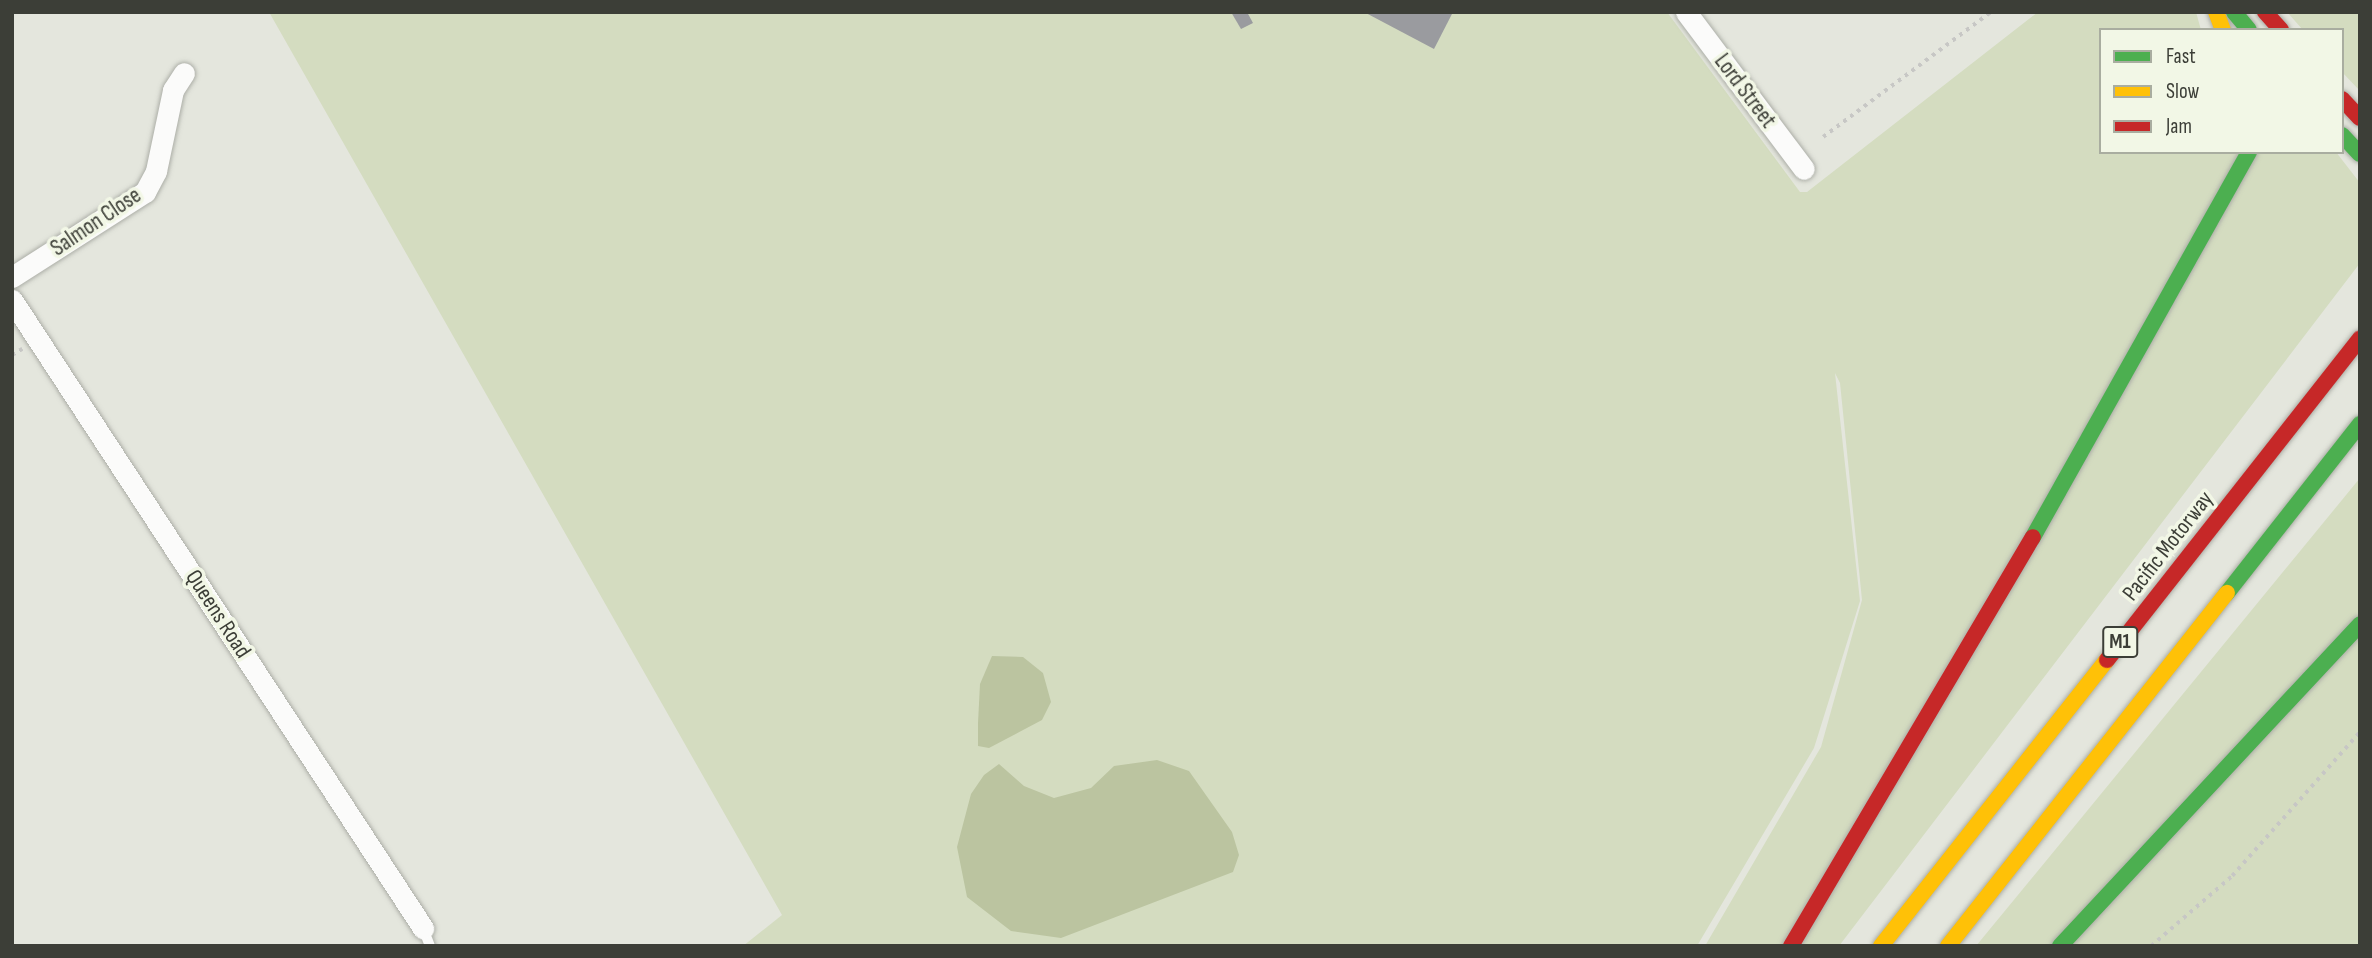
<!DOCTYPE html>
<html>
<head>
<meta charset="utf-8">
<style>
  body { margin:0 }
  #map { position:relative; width:2372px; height:958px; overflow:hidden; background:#e4e6dd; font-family:"Sofia Sans Condensed",sans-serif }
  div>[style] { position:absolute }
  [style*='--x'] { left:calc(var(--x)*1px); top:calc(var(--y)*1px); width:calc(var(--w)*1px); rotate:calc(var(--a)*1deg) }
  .green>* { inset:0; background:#d4dcc0 }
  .water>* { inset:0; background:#bbc4a0 }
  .building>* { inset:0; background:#9a9b9f }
  .path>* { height:3.5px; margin-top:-1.75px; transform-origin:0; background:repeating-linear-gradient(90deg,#c7c7c5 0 3.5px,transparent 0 8.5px) }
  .roads { filter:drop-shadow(0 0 2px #acaea7) drop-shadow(0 0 2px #acaea7) }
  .lane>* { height:10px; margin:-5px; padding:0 5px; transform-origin:5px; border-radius:5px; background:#fbfbfa }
  .street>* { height:21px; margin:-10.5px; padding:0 10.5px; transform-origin:10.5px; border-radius:10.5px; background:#fbfbfa }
  .fast>* { height:16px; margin:-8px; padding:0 8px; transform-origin:8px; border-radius:8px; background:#4caf50 }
  .slow>* { height:16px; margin:-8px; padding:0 8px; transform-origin:8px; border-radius:8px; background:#ffc107 }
  .jam>* { height:16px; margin:-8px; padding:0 8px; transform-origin:8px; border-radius:8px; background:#c62828 }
  span { translate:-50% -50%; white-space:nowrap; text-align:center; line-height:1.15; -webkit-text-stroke:7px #f2f7e6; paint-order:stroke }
  .shield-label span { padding:2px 5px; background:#f2f7e6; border:2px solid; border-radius:5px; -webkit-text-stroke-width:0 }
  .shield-label { font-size:21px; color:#3c3e37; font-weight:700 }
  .street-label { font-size:23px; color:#3c3e37 }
  .frame { position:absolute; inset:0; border:14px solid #3c3e37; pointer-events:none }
  .legend { position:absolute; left:2099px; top:28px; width:245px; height:126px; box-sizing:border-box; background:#f2f7e6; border:2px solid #a9ada0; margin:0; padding:9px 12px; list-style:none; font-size:21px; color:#3c3e37 }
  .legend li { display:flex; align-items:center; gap:14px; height:35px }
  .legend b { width:35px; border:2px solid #a9ada0 }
</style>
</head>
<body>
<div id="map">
  <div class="green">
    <i style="clip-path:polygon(269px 12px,1667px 12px,1800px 192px,1807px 192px,2038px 12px,2196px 12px,2201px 30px,2101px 30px,2101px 152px,2336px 152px,2360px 183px,2360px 263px,1839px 946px,1705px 946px,1821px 747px,1862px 600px,1840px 383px,1835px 373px,1860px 601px,1814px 748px,1697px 946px,743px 946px,782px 915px)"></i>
    <i style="clip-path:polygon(2287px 12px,2360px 12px,2360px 91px,2342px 72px,2342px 30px,2303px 30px)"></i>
    <i style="clip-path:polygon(2360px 478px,2360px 946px,1976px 946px,2078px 822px)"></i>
  </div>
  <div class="water">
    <i style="clip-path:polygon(992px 656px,1023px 657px,1043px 673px,1051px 702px,1042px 720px,989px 748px,978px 746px,978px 723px,980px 684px)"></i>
    <i style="clip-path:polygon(1157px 760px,1189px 771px,1232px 832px,1239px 855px,1233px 872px,1061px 938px,1011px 931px,967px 897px,957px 847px,971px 794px,984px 775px,999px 764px,1024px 786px,1054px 798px,1091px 788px,1114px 766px)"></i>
  </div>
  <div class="building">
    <i style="clip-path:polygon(1231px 12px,1247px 12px,1253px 23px,1241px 29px)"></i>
    <i style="clip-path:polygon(1364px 12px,1453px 12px,1434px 49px)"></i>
  </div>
  <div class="path">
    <i style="--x:1823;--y:137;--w:209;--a:-36.7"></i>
    <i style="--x:12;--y:355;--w:12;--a:-31"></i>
    <i style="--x:2151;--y:946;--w:107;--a:-40.8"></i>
    <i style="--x:2232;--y:876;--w:193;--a:-48.4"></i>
  </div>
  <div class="roads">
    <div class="lane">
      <i style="--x:423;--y:928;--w:19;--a:69"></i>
    </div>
    <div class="street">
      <i style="--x:1686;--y:12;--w:196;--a:53.1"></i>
      <i style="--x:12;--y:277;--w:158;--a:-32.6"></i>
      <i style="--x:145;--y:192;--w:24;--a:-62"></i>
      <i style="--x:156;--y:171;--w:83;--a:-78.1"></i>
      <i style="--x:173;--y:90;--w:20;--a:-57"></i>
      <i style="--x:12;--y:300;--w:751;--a:56.8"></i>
    </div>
    <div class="fast">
      <i style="--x:2234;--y:12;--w:23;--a:50"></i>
      <i style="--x:2342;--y:135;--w:26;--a:47"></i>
      <i style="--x:2033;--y:537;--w:441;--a:-60.7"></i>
      <i style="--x:2227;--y:593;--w:215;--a:-51.8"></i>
      <i style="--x:2060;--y:946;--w:440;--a:-47"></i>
    </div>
    <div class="slow">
      <i style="--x:2216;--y:12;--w:19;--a:69"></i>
      <i style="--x:1881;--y:946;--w:365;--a:-51.7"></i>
      <i style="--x:1948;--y:946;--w:450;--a:-51.7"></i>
    </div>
    <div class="jam">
      <i style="--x:2265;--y:12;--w:24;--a:48"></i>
      <i style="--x:2342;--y:99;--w:26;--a:47"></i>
      <i style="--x:2107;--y:660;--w:409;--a:-51.8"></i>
      <i style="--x:1791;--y:946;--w:475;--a:-59.4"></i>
    </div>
  </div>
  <div class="shield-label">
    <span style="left:2120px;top:642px">M1</span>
  </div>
  <div class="street-label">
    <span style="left:1745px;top:91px;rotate:53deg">Lord Street</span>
    <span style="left:96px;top:222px;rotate:-34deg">Salmon Close</span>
    <span style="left:2168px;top:546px;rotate:-52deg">Pacific Motorway</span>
    <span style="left:218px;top:614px;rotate:57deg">Queens Road</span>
  </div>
  <div class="frame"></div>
  <ul class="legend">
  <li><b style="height:9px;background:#4caf50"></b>Fast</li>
  <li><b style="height:9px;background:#ffc107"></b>Slow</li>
  <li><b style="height:9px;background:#c62828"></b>Jam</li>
  </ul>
</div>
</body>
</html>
